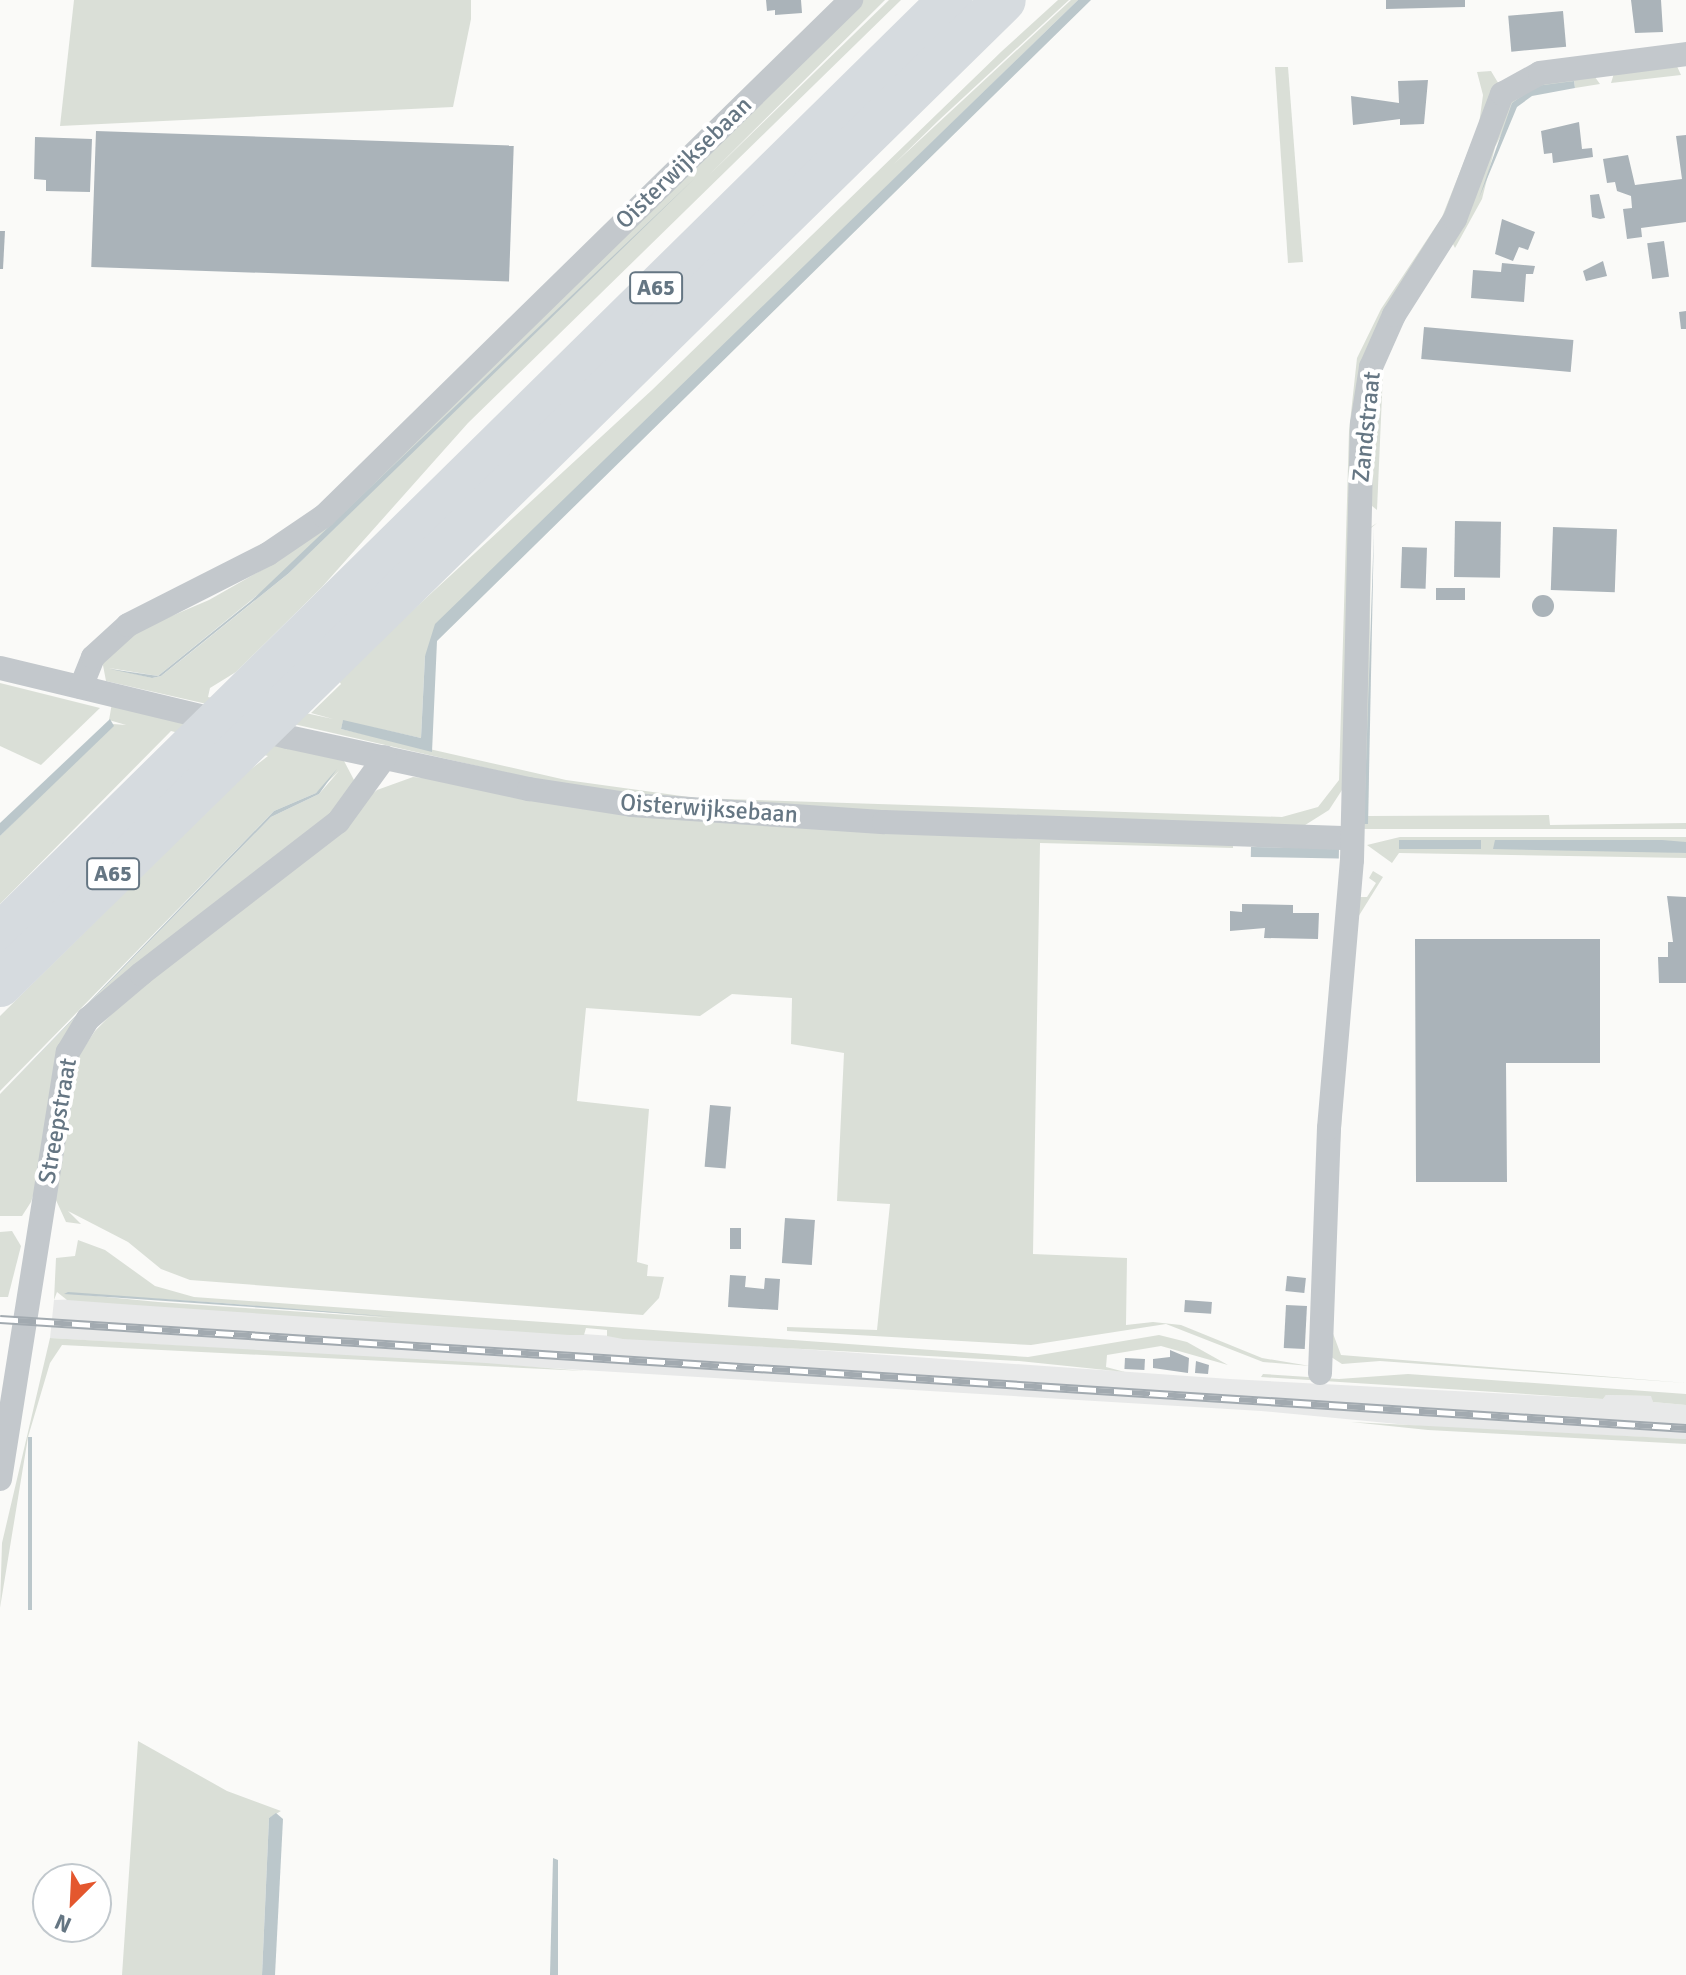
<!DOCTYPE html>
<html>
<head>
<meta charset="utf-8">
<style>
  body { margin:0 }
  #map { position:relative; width:1686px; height:1975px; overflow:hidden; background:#fafaf8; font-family:Signika,sans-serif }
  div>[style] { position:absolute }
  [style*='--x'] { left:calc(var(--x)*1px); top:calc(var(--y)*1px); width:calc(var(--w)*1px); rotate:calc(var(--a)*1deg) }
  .built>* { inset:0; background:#e8e9e9 }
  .green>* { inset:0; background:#dadfd7 }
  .water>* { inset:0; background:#bbc7cb; transform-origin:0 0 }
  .building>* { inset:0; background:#aab3b9; transform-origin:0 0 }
  .round { border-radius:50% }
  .minor>* { height:24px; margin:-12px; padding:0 12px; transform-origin:12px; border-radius:12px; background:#c3c8cc }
  .motorway>* { height:44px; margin:-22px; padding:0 22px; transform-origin:22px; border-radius:22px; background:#d6dbdf }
  .rail>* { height:9px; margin-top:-4.5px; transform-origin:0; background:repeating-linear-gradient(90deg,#fff 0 18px,#a2aab0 0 36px); box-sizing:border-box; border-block:2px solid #a2aab0 }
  span { translate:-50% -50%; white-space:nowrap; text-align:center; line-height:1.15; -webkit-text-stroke:8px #fff; paint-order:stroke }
  .shield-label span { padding:2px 6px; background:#fff; border:2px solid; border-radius:6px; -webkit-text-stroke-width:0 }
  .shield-label { font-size:22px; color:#657683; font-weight:700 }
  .street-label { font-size:24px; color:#657683 }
  .north { position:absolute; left:32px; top:1863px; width:80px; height:80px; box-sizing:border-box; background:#fff; border:2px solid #c1c8cd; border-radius:50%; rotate:204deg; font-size:22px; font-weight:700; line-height:32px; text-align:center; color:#657683 }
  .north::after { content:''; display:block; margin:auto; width:28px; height:36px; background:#e4572e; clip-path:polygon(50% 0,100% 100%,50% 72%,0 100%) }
</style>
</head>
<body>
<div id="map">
  <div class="built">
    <i style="clip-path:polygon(83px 1299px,1230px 1379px,1603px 1399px,1606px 1395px,1652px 1396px,1653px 1402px,1686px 1405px,1686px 1439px,1429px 1427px,1261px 1411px,50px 1338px,54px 1300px)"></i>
  </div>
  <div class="green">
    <i style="clip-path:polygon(74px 0,471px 0,471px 19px,453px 107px,60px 126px)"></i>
    <i style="clip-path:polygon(evenodd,863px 0,885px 0,708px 176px,889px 0,901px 0,468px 423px,322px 587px,236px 672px,210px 688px,208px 697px,299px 719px,301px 712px,333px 719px,311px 713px,341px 684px,338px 679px,652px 390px,1002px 51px,1058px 0,1069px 0,939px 120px,894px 164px,1071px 0,1078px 0,466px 596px,425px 656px,421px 738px,343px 721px,341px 729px,566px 780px,696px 798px,1282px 817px,1318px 807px,1339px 780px,1349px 431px,1357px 358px,1381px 309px,1442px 217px,1479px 124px,1483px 95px,1477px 72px,1491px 71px,1500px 86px,1466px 182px,1383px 321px,1342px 790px,1329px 810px,1302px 827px,948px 818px,604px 795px,106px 681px,102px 660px,134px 632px,209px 600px,269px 566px,863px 0,561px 306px,289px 573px,185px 657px,161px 676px,152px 678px,109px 668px,158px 676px,287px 571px,561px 306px)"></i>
    <i style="clip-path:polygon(1676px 64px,1681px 75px,1611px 83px,1615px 70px)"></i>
    <i style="clip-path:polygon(1275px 67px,1288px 67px,1303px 262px,1288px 263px)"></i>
    <i style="clip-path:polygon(1592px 73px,1600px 84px,1575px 88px,1574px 81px,1523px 93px,1495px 147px,1482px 199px,1455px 248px,1452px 242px,1497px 120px,1518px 90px)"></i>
    <i style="clip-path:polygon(1377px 371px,1383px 372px,1377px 510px,1367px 502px)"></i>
    <i style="clip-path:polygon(1377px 523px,1371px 528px,1368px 824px,1368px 816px,1549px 815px,1550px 825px,1686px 823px,1686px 829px,1364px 829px,1366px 530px)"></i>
    <i style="clip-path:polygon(0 683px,100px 708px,41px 765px,0 746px)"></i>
    <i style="clip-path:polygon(112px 703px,343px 759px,354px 780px,350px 797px,92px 1018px,31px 1202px,22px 1216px,0 1216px,0 1094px,271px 817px,319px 794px,339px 771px,316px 793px,274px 811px,0 1091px,0 1016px,242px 776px,268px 756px,171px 731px,0 904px,0 836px,113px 724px,126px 725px,109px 720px)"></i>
    <i style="clip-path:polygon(413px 777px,1233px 843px,1233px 848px,1040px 843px,1033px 1254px,1127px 1258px,1126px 1325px,1153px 1322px,1181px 1325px,1262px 1358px,1310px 1366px,1263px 1362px,1166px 1324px,1031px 1345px,787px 1331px,787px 1327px,877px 1330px,890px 1204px,837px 1201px,844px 1053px,791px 1044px,792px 998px,732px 994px,700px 1016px,586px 1008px,577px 1101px,649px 1109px,637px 1262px,648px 1265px,647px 1276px,664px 1277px,659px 1298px,643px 1315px,190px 1280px,161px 1269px,128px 1242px,68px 1211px,81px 1224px,66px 1222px,55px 1198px,75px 1061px,95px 1031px,146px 979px,377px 790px)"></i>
    <i style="clip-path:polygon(1400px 837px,1686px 837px,1686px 842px,1495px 840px,1686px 853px,1686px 858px,1399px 853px,1392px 863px,1367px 845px)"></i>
    <i style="clip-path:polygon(1373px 871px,1383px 877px,1355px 922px,1328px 1320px,1341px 1355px,1686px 1383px,1380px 1361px,1342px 1364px,1328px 1355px,1325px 1310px,1346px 983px,1355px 897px,1367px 897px,1376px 883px,1369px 878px)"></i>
    <i style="clip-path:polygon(12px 1231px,21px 1246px,8px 1297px,0 1297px,0 1232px)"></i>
    <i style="clip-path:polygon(evenodd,78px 1240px,105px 1250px,155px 1286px,194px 1297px,1028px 1357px,1159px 1335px,1187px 1342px,1228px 1365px,1161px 1346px,1107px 1355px,1106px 1367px,1125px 1372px,1019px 1361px,623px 1339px,607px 1336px,607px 1330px,586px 1328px,584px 1335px,569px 1335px,121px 1304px,67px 1300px,57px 1292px,54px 1300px,56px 1258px,75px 1256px,78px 1240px,65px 1293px,222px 1303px,390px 1318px,158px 1302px,65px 1293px)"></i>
    <i style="clip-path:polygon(50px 1338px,486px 1363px,585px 1371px,62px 1345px,50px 1363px,28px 1437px,0 1608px,2px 1543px)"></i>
    <i style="clip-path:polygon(1263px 1374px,1339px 1379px,1408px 1374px,1686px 1394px,1686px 1405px,1653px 1402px,1651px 1396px,1606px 1395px,1603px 1399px,1261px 1377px)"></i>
    <i style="clip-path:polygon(1351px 1422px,1686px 1439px,1686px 1444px,1428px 1430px)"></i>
    <i style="clip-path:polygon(138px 1741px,227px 1791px,281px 1811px,269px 1818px,262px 1975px,122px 1975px)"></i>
  </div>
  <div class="water">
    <i style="clip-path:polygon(1078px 0,1091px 0,437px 641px,432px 752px,341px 729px,343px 720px,421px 738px,425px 656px,435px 624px)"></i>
    <i style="clip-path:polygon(1574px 81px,1575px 88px,1532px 96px,1517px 107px,1479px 198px,1512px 103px,1536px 86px)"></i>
    <i style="clip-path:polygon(696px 177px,289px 573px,161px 676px,152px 678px,110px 669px,158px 676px,251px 601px)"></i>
    <i style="clip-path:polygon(1374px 527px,1368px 824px,1364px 824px)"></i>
    <i style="clip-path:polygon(110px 719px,114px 726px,0 836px,0 823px)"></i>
    <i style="clip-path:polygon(337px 769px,319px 794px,271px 817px,0 1094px,274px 811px,316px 793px)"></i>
    <i style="left:1481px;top:840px;width:9px;height:82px;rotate:90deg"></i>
    <i style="clip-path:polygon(1495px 840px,1662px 840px,1686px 842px,1686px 853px,1493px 849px)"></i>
    <i style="left:1251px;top:847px;width:88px;height:10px;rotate:1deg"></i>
    <i style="clip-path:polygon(68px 1292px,222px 1303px,395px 1317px,64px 1294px)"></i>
    <i style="left:28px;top:1437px;width:4px;height:173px"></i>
    <i style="clip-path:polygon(276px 1813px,283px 1819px,275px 1975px,262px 1975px,269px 1818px)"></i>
    <i style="clip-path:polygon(553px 1858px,558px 1860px,558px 1975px,550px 1975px)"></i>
  </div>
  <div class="building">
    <i style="clip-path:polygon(766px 0,801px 0,802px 13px,775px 15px,775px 10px,767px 11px)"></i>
    <i style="clip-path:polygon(1386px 0,1465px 0,1465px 7px,1386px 9px)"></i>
    <i style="clip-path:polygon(1631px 0,1661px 0,1663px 32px,1635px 33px)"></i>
    <i style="left:1563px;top:11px;width:36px;height:55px;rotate:85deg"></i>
    <i style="clip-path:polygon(1428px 80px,1424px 124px,1400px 125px,1400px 119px,1353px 125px,1351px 96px,1399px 103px,1398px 81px)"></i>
    <i style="clip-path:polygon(1579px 122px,1582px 149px,1592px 148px,1593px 157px,1553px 163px,1552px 153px,1544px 154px,1541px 131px)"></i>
    <i style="left:96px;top:131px;width:418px;height:136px;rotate:2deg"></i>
    <i style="clip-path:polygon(1686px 135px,1686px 222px,1641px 228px,1642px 237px,1627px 239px,1623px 209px,1632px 208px,1631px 196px,1617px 191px,1615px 182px,1607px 183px,1603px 159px,1628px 155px,1635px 185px,1682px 179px,1676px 136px)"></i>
    <i style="clip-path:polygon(35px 137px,92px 139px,90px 192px,46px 191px,46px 180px,34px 179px)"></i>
    <i style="clip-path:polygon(1599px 194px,1605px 218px,1600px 219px,1592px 217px,1590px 195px)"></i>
    <i style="clip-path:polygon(1502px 219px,1535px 232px,1528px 250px,1519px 247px,1513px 261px,1495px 254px)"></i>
    <i style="clip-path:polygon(0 231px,5px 231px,3px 269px,0 269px)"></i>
    <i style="left:1664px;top:241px;width:36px;height:17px;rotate:82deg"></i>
    <i style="clip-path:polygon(1603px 261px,1607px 276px,1586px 281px,1583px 271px)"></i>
    <i style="clip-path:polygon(1502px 263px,1535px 266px,1533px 274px,1526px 274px,1524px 302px,1471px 298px,1473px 270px,1501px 272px)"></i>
    <i style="clip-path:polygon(1686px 311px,1686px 329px,1681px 329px,1679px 312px)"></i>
    <i style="left:1424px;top:327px;width:150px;height:32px;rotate:5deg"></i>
    <i style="left:1455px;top:521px;width:46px;height:56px;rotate:1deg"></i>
    <i style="left:1553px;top:527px;width:64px;height:63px;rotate:2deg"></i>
    <i style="left:1402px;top:547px;width:25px;height:41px;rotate:2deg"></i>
    <i style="left:1436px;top:588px;width:29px;height:12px"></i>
    <i class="round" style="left:1532px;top:595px;width:22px;height:22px"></i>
    <i style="clip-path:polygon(1667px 896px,1686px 897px,1686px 983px,1659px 983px,1658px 957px,1668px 957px,1668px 942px,1673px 942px)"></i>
    <i style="clip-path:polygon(1242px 904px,1293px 905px,1293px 913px,1319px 913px,1318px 939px,1264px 938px,1265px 928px,1230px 931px,1230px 911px,1242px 912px)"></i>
    <i style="clip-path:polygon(1415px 939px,1600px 939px,1600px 1063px,1506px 1063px,1507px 1182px,1416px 1182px)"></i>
    <i style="left:710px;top:1105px;width:21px;height:62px;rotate:5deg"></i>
    <i style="left:785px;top:1218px;width:30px;height:45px;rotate:4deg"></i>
    <i style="left:730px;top:1228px;width:11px;height:21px"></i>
    <i style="clip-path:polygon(730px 1275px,746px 1276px,745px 1287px,764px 1289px,765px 1278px,780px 1279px,778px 1310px,728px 1307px)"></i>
    <i style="left:1287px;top:1276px;width:19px;height:15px;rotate:6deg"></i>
    <i style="left:1185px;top:1300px;width:27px;height:12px;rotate:4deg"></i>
    <i style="left:1286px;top:1305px;width:21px;height:43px;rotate:3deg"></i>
    <i style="clip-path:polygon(1170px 1350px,1189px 1358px,1188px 1373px,1153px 1368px,1153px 1359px,1170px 1357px)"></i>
    <i style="left:1125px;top:1358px;width:20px;height:11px;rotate:3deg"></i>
    <i style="clip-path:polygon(1196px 1361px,1209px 1365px,1208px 1374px,1195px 1373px)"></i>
  </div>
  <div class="minor">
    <i style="--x:0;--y:668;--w:296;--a:13.5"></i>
    <i style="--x:288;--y:737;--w:247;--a:12.2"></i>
    <i style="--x:529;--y:789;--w:104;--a:8.8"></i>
    <i style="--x:632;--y:805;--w:253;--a:3.9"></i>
    <i style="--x:884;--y:822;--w:466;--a:2"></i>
    <i style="--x:81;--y:687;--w:32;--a:-68"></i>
    <i style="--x:93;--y:657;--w:47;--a:-42.4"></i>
    <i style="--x:128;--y:625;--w:157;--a:-26.9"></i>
    <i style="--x:268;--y:554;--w:68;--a:-34.2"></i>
    <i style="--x:324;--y:516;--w:738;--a:-44.4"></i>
    <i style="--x:1320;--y:1373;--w:245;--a:-87.9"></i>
    <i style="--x:1329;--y:1128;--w:269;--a:-85.1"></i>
    <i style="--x:1352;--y:860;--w:436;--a:-88.7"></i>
    <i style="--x:1362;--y:424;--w:58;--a:-81"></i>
    <i style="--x:1371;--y:367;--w:57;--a:-66.1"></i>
    <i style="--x:1394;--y:315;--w:114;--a:-57.6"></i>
    <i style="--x:1455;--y:219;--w:134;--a:-69.4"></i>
    <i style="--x:1502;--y:94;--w:43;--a:-28.9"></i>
    <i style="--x:1540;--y:73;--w:147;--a:-7.4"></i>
    <i style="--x:0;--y:1479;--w:432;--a:-81"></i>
    <i style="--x:68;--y:1052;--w:39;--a:-59"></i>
    <i style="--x:88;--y:1019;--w:70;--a:-40.3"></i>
    <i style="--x:141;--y:974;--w:249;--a:-37.7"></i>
    <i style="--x:338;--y:822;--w:80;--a:-54.1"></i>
  </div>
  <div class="motorway">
    <i style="--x:0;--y:935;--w:1333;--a:-44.54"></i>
    <i style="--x:0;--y:985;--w:1406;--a:-44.45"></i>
  </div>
  <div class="rail">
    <i style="--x:0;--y:1319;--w:1690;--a:3.7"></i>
  </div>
  <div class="shield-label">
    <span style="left:656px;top:288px">A65</span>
    <span style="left:113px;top:874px">A65</span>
  </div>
  <div class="street-label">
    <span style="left:684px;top:163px;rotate:-44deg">Oisterwijksebaan</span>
    <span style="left:1367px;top:427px;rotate:-84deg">Zandstraat</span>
    <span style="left:709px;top:809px;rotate:4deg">Oisterwijksebaan</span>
    <span style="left:58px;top:1121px;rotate:-80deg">Streepstraat</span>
  </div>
  <div class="north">N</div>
</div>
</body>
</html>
